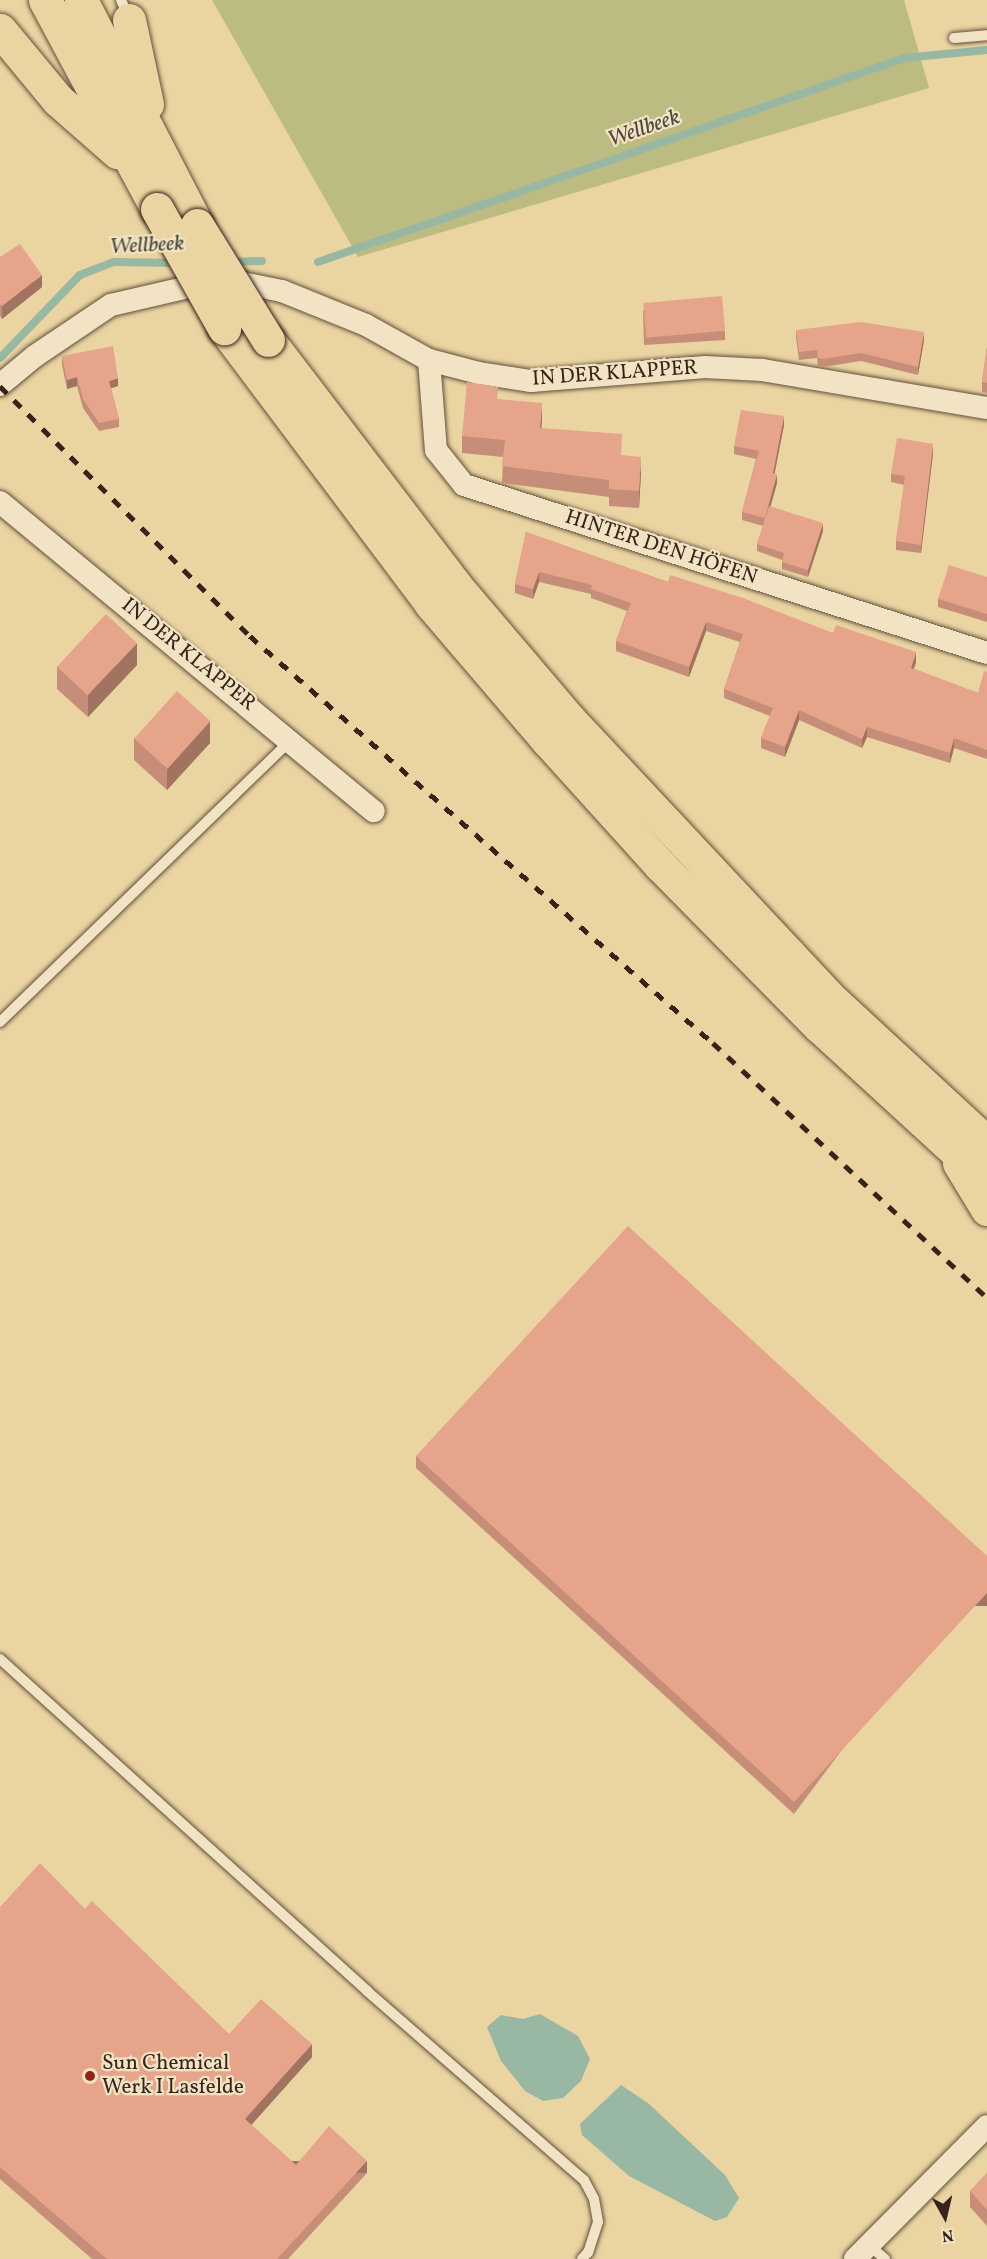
<!DOCTYPE html>
<html>
<head>
<meta charset="utf-8">
<style>
  body { margin:0 }
  #map { position:relative; width:987px; height:2259px; overflow:hidden; background:#ead4a2; font-family:Vollkorn,serif }
  div>[style] { position:absolute }
  [style*='--x'] { left:calc(var(--x)*1px); top:calc(var(--y)*1px); width:calc(var(--w)*1px); rotate:calc(var(--a)*1deg) }
  .green>* { inset:0; background:#bcbb81 }
  .water>* { inset:0; background:#98b8a3 }
  .stream>* { height:8px; margin:-4px; padding:0 4px; transform-origin:4px; border-radius:4px; background:#98b8a3 }
  .roads { filter:drop-shadow(0 0 2px #63503c) drop-shadow(0 0 2px #63503c) }
  .lane>* { height:10px; margin:-5px; padding:0 5px; transform-origin:5px; border-radius:5px; background:#f1e3c3 }
  .street>* { height:22px; margin:-11px; padding:0 11px; transform-origin:11px; border-radius:11px; background:#f1e3c3 }
  .highway>* { height:33px; margin:-16.5px; padding:0 16.5px; transform-origin:16.5px; border-radius:16.5px; background:#ead4a2 }
  .rail>* { height:4.5px; margin-top:-2.25px; transform-origin:0; background:repeating-linear-gradient(90deg,#36241a 0 10px,transparent 0 20px) }
  .bridges { filter:drop-shadow(0 0 2px #36241a) drop-shadow(0 0 2px #36241a) }
  .highway-bridge>* { height:33px; margin:-16.5px; padding:0 16.5px; transform-origin:16.5px; border-radius:16.5px; background:#ead4a2 }
  .wall>* { inset:0; background:#c68e78 }
  .shaded-wall>* { inset:0; background:#a17461; transform-origin:0 0 }
  .building>* { inset:0; background:#e6a58b; transform-origin:0 0 }
  .dots>* { width:16px; height:16px; translate:-50% -50%; box-sizing:border-box; border:3px solid #f1e3c3; border-radius:50% }
  span { translate:-50% -50%; white-space:nowrap; text-align:center; line-height:1.15; -webkit-text-stroke:4.5px #f1e3c3; paint-order:stroke }
  .street-label { font-size:21px; color:#36241a }
  .poi-label { font-size:21px; color:#36241a }
  .left { translate:0 -50%; text-align:left }
  .water-label { font-size:22px; color:#4e493c; font-style:italic }
  .north { position:absolute; left:915px; top:2187px; width:60px; height:60px; -webkit-text-stroke:4px #f1e3c3; paint-order:stroke; rotate:172deg; font-size:16px; font-weight:700; line-height:24px; text-align:center; color:#36241a }
  .north::after { content:''; display:block; margin:auto; width:21px; height:27px; background:#36241a; clip-path:polygon(50% 0,100% 100%,50% 72%,0 100%) }
</style>
</head>
<body>
<div id="map">
  <div class="green">
    <i style="clip-path:polygon(212px 0,904px 0,929px 88px,358px 257px)"></i>
  </div>
  <div class="water">
    <i style="clip-path:polygon(540px 2014px,578px 2036px,590px 2059px,581px 2081px,563px 2098px,543px 2101px,525px 2091px,501px 2061px,487px 2027px,501px 2015px,523px 2019px)"></i>
    <i style="clip-path:polygon(621px 2085px,648px 2103px,725px 2175px,739px 2198px,727px 2217px,715px 2221px,629px 2176px,582px 2135px,580px 2124px)"></i>
  </div>
  <div class="stream">
    <i style="--x:230;--y:262;--w:32;--a:-2"></i>
    <i style="--x:318;--y:262;--w:620;--a:-19.19"></i>
    <i style="--x:904;--y:58;--w:83;--a:-5.5"></i>
    <i style="--x:0;--y:358;--w:115;--a:-46.1"></i>
    <i style="--x:80;--y:275;--w:36;--a:-21"></i>
    <i style="--x:114;--y:262;--w:62;--a:0.9"></i>
  </div>
  <div class="roads">
    <div class="lane">
      <i style="--x:121;--y:0;--w:17;--a:66"></i>
      <i style="--x:954;--y:38;--w:33;--a:-5"></i>
      <i style="--x:0;--y:1022;--w:405;--a:-44.1"></i>
      <i style="--x:0;--y:1659;--w:495;--a:42.1"></i>
      <i style="--x:367;--y:1991;--w:288;--a:41.1"></i>
      <i style="--x:584;--y:2180;--w:21;--a:62"></i>
      <i style="--x:594;--y:2199;--w:23;--a:80"></i>
      <i style="--x:598;--y:2222;--w:32;--a:108"></i>
      <i style="--x:588;--y:2252;--w:9;--a:131"></i>
      <i style="--x:870;--y:2246;--w:20;--a:41"></i>
    </div>
    <div class="street">
      <i style="--x:429;--y:360;--w:90;--a:85.6"></i>
      <i style="--x:436;--y:450;--w:45;--a:51.3"></i>
      <i style="--x:464;--y:485;--w:549;--a:17.81"></i>
      <i style="--x:0;--y:385;--w:45;--a:-39.6"></i>
      <i style="--x:35;--y:356;--w:92;--a:-33.9"></i>
      <i style="--x:111;--y:305;--w:115;--a:-13.1"></i>
      <i style="--x:223;--y:279;--w:60;--a:11.5"></i>
      <i style="--x:282;--y:291;--w:91;--a:22"></i>
      <i style="--x:366;--y:325;--w:72;--a:29.1"></i>
      <i style="--x:429;--y:360;--w:52;--a:14.6"></i>
      <i style="--x:479;--y:373;--w:53;--a:8.7"></i>
      <i style="--x:531;--y:381;--w:175;--a:-4.6"></i>
      <i style="--x:705;--y:367;--w:57;--a:3"></i>
      <i style="--x:762;--y:370;--w:228;--a:9.6"></i>
      <i style="--x:0;--y:502;--w:485;--a:39.6"></i>
      <i style="--x:855;--y:2259;--w:187;--a:-45.2"></i>
    </div>
    <div class="highway">
      <i style="--x:45;--y:0;--w:237;--a:61.8"></i>
      <i style="--x:81;--y:0;--w:253;--a:62.7"></i>
      <i style="--x:129;--y:20;--w:86;--a:77.9"></i>
      <i style="--x:0;--y:30;--w:91;--a:50.4"></i>
      <i style="--x:58;--y:100;--w:79;--a:41.4"></i>
      <i style="--x:224;--y:328;--w:345;--a:53.1"></i>
      <i style="--x:431;--y:604;--w:180;--a:49.5"></i>
      <i style="--x:548;--y:741;--w:167;--a:47.9"></i>
      <i style="--x:660;--y:865;--w:226;--a:45.4"></i>
      <i style="--x:819;--y:1026;--w:228;--a:42.5"></i>
      <i style="--x:268;--y:340;--w:308;--a:52.6"></i>
      <i style="--x:455;--y:585;--w:176;--a:49.6"></i>
      <i style="--x:569;--y:719;--w:379;--a:46.9"></i>
      <i style="--x:828;--y:996;--w:217;--a:42.8"></i>
      <i style="--x:959;--y:1163;--w:54;--a:58.7"></i>
    </div>
  </div>
  <div class="rail">
    <i style="--x:0;--y:386;--w:354;--a:45"></i>
    <i style="--x:250;--y:636;--w:616;--a:41.32"></i>
    <i style="--x:713;--y:1043;--w:374;--a:42.9"></i>
  </div>
  <div class="bridges">
    <div class="highway-bridge">
      <i style="--x:157;--y:209;--w:137;--a:60.6"></i>
      <i style="--x:197;--y:225;--w:135;--a:58.3"></i>
    </div>
  </div>
  <div class="wall">
    <i style="clip-path:polygon(0 257px,42px 287px,2px 319px,0 316px)"></i>
    <i style="clip-path:polygon(643px 310px,725px 331px,725px 340px,644px 345px)"></i>
    <i style="clip-path:polygon(796px 330px,924px 340px,918px 375px,861px 361px,823px 367px,818px 366px,817px 358px,799px 360px,796px 338px)"></i>
    <i style="clip-path:polygon(987px 347px,987px 393px,982px 392px,982px 382px)"></i>
    <i style="clip-path:polygon(62px 356px,118px 386px,111px 388px,119px 419px,119px 427px,99px 431px,83px 408px,77px 386px,67px 389px,62px 365px)"></i>
    <i style="clip-path:polygon(498px 399px,542px 420px,541px 429px,622px 455px,641px 473px,639px 508px,609px 506px,609px 497px,502px 483px,503px 457px,462px 453px,462px 436px)"></i>
    <i style="clip-path:polygon(784px 425px,774px 474px,777px 483px,770px 507px,823px 531px,808px 577px,782px 569px,782px 560px,757px 551px,757px 544px,763px 526px,742px 520px,742px 512px,756px 459px,734px 454px,734px 446px)"></i>
    <i style="clip-path:polygon(933px 453px,921px 553px,896px 550px,896px 541px,904px 485px,891px 482px,891px 474px)"></i>
    <i style="clip-path:polygon(526px 532px,668px 582px,833px 633px,916px 662px,914px 669px,978px 693px,987px 672px,987px 759px,954px 748px,950px 763px,867px 737px,862px 748px,799px 720px,785px 757px,761px 748px,761px 738px,770px 716px,724px 698px,724px 689px,740px 642px,706px 631px,689px 677px,616px 651px,616px 641px,627px 611px,591px 598px,591px 594px,539px 582px,533px 599px,515px 593px,515px 584px)"></i>
    <i style="clip-path:polygon(987px 577px,987px 622px,938px 607px,938px 599px)"></i>
    <i style="clip-path:polygon(137px 665px,88px 717px,57px 689px,57px 667px)"></i>
    <i style="clip-path:polygon(134px 738px,210px 743px,167px 790px,134px 760px)"></i>
    <i style="clip-path:polygon(416px 1456px,987px 1556px,794px 1814px,416px 1468px)"></i>
    <i style="clip-path:polygon(0 1907px,85px 1909px,229px 2034px,312px 2057px,251px 2125px,296px 2165px,367px 2173px,288px 2259px,92px 2259px,0 2179px)"></i>
    <i style="clip-path:polygon(987px 2173px,987px 2226px,970px 2207px,970px 2191px)"></i>
  </div>
  <div class="shaded-wall">
    <i style="clip-path:polygon(42px 275px,42px 287px,2px 319px,2px 306px)"></i>
    <i style="clip-path:polygon(924px 332px,924px 340px,918px 375px,918px 367px)"></i>
    <i style="clip-path:polygon(77px 377px,77px 386px,67px 389px,67px 380px)"></i>
    <i style="clip-path:polygon(118px 378px,118px 386px,109px 389px,109px 381px)"></i>
    <i style="clip-path:polygon(542px 403px,542px 420px,540px 445px,540px 428px)"></i>
    <i style="clip-path:polygon(784px 416px,784px 425px,773px 482px,773px 473px)"></i>
    <i style="clip-path:polygon(933px 444px,933px 453px,921px 553px,921px 545px)"></i>
    <i style="clip-path:polygon(641px 457px,641px 473px,639px 508px,639px 491px)"></i>
    <i style="clip-path:polygon(777px 474px,777px 483px,765px 526px,765px 518px)"></i>
    <i style="clip-path:polygon(823px 523px,823px 531px,808px 577px,808px 570px)"></i>
    <i style="clip-path:polygon(539px 572px,539px 582px,533px 599px,533px 589px)"></i>
    <i style="clip-path:polygon(706px 622px,706px 631px,689px 677px,689px 667px)"></i>
    <i style="clip-path:polygon(137px 643px,137px 665px,88px 717px,88px 695px)"></i>
    <i style="clip-path:polygon(916px 652px,916px 662px,911px 677px,911px 668px)"></i>
    <i style="clip-path:polygon(799px 710px,799px 720px,785px 757px,785px 747px)"></i>
    <i style="clip-path:polygon(210px 721px,210px 743px,167px 790px,167px 768px)"></i>
    <i style="clip-path:polygon(867px 727px,867px 737px,862px 748px,862px 739px)"></i>
    <i style="clip-path:polygon(954px 738px,954px 748px,950px 763px,950px 753px)"></i>
    <i style="left:987px;top:1593px;width:13px;height:284px;rotate:90deg"></i>
    <i style="clip-path:polygon(312px 2044px,312px 2057px,245px 2132px,245px 2119px)"></i>
    <i style="left:367px;top:2161px;width:12px;height:133px;rotate:90deg"></i>
  </div>
  <div class="building">
    <i style="clip-path:polygon(20px 244px,42px 275px,2px 306px,0 304px,0 257px)"></i>
    <i style="left:722px;top:296px;width:35px;height:79px;rotate:85deg"></i>
    <i style="clip-path:polygon(861px 322px,924px 332px,918px 367px,861px 353px,823px 359px,818px 358px,817px 350px,799px 352px,796px 330px)"></i>
    <i style="clip-path:polygon(113px 346px,118px 378px,109px 381px,119px 419px,99px 423px,83px 399px,77px 377px,67px 380px,62px 356px)"></i>
    <i style="clip-path:polygon(987px 347px,987px 383px,982px 382px)"></i>
    <i style="clip-path:polygon(467px 382px,498px 387px,497px 399px,542px 403px,540px 428px,622px 434px,621px 455px,641px 457px,639px 491px,609px 489px,609px 480px,502px 466px,505px 440px,462px 436px)"></i>
    <i style="clip-path:polygon(741px 410px,784px 416px,773px 473px,777px 474px,765px 518px,742px 512px,759px 451px,734px 446px)"></i>
    <i style="clip-path:polygon(897px 438px,933px 444px,921px 545px,896px 541px,905px 476px,891px 474px)"></i>
    <i style="clip-path:polygon(769px 506px,823px 523px,808px 570px,782px 562px,784px 553px,757px 544px)"></i>
    <i style="clip-path:polygon(526px 532px,668px 582px,670px 575px,743px 598px,833px 633px,836px 625px,916px 652px,911px 668px,978px 693px,984px 671px,987px 672px,987px 750px,954px 738px,950px 753px,867px 727px,862px 739px,799px 710px,785px 747px,761px 738px,773px 708px,724px 689px,743px 634px,706px 622px,689px 667px,616px 641px,631px 603px,591px 589px,592px 585px,539px 572px,533px 589px,515px 584px)"></i>
    <i style="clip-path:polygon(949px 565px,987px 577px,987px 614px,938px 599px)"></i>
    <i style="left:106px;top:614px;width:42px;height:72px;rotate:43deg"></i>
    <i style="left:177px;top:691px;width:45px;height:64px;rotate:42deg"></i>
    <i style="clip-path:polygon(628px 1226px,987px 1556px,987px 1593px,794px 1802px,416px 1456px)"></i>
    <i style="clip-path:polygon(40px 1863px,85px 1909px,92px 1901px,229px 2034px,261px 1999px,312px 2044px,245px 2119px,296px 2165px,329px 2126px,367px 2161px,277px 2259px,107px 2259px,0 2167px,0 1907px)"></i>
    <i style="clip-path:polygon(987px 2173px,987px 2210px,970px 2191px)"></i>
  </div>
  <div class="dots">
    <i style="left:90px;top:2076px;background:#8f2418"></i>
  </div>
  <div class="street-label">
    <span style="left:615px;top:374px;rotate:-4deg">IN DER KLAPPER</span>
    <span style="left:661px;top:548px;rotate:18deg">HINTER DEN HÖFEN</span>
    <span style="left:188px;top:655px;rotate:39deg">IN DER KLAPPER</span>
  </div>
  <div class="poi-label">
    <span class="left" style="left:102px;top:2076px">Sun Chemical<br>Werk I Lasfelde</span>
  </div>
  <div class="water-label">
    <span style="left:644px;top:129px;rotate:-19deg">Wellbeek</span>
    <span style="left:147px;top:246px;rotate:-3deg">Wellbeek</span>
  </div>
  <div class="north">N</div>
</div>
</body>
</html>
